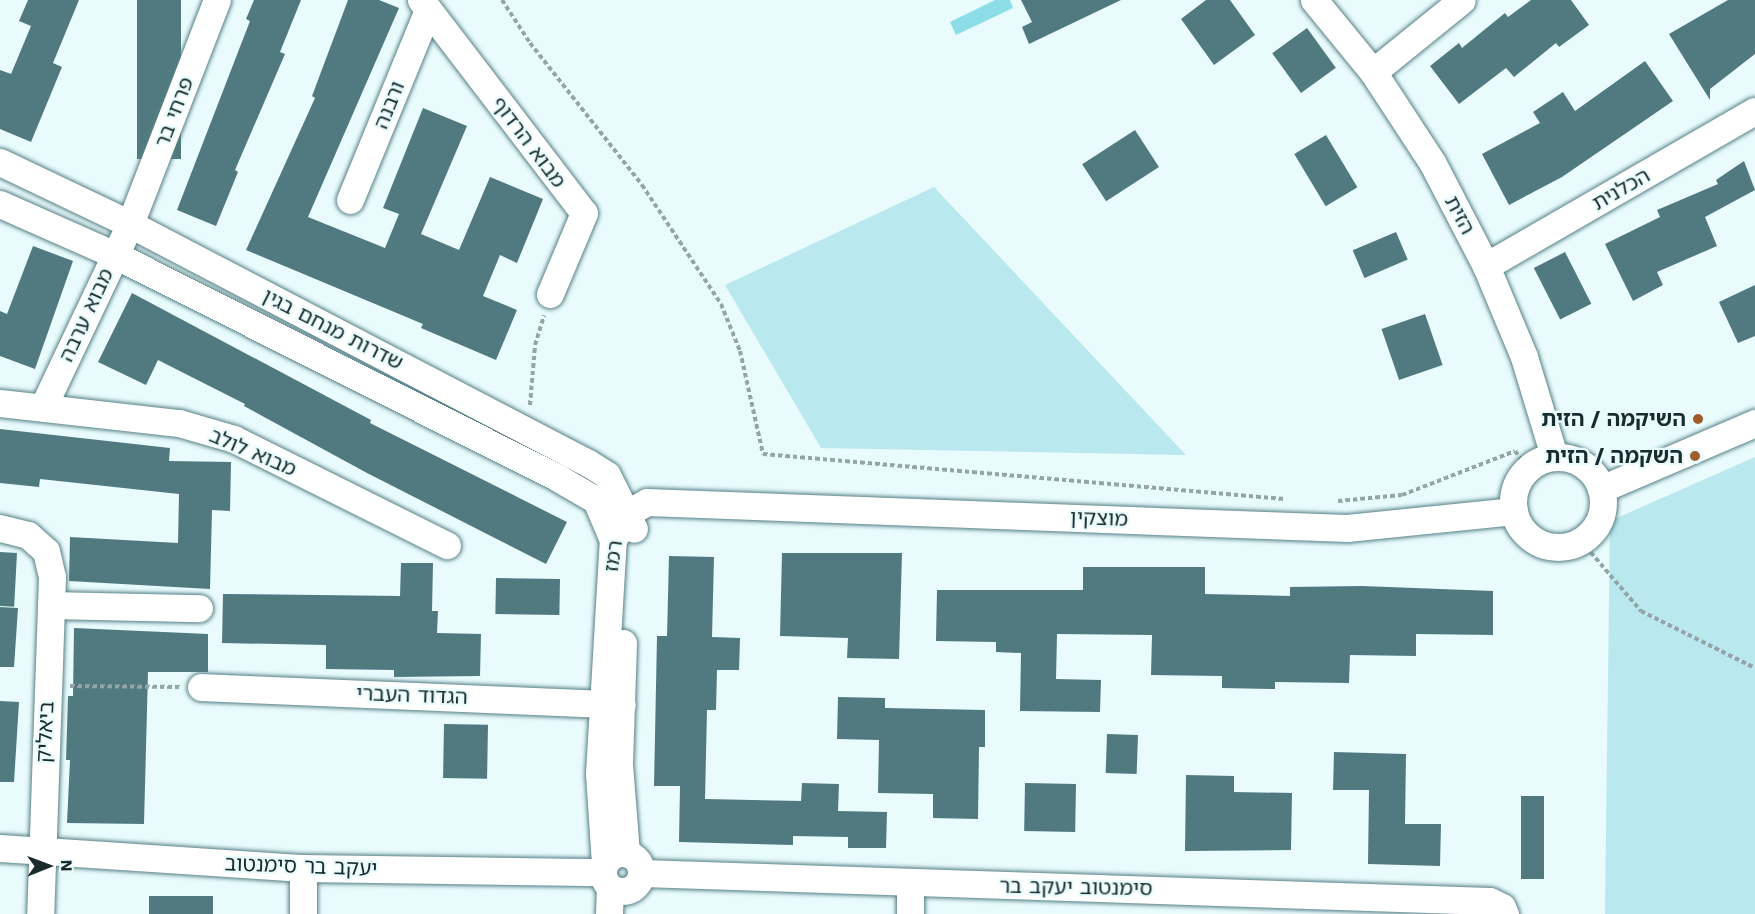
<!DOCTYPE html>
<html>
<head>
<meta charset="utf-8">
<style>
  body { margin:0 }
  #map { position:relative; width:1755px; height:914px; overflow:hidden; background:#e9fbfd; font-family:"Work Sans","Noto Sans Hebrew",sans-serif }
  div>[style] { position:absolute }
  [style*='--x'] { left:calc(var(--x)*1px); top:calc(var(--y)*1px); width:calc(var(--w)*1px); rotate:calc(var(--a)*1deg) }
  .green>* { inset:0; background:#b9e8ee }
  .water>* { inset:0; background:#8cdde7 }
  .building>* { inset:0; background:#507a7f; transform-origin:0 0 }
  .path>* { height:4px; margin-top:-2px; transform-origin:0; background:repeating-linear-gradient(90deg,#93a5a7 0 4.5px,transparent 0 7.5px) }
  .roads { filter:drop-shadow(0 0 2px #568085) drop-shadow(0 0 2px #568085) }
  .minor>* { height:27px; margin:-13.5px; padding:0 13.5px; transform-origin:13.5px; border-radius:13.5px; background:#fff }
  .minor>.ring { margin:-13.5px; padding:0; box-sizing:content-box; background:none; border:27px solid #fff; border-radius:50% }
  .dots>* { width:16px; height:16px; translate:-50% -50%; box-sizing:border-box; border:3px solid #e9fbfd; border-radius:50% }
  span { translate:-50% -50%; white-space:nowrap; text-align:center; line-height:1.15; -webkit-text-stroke:4.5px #e9fbfd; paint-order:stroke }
  .street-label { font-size:21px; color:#192b2d }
  .poi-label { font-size:21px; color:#192b2d; font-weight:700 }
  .right { translate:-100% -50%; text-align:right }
  .north { position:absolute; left:18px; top:836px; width:60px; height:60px; -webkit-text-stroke:4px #e9fbfd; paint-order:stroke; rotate:89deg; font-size:16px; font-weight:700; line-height:24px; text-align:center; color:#192b2d }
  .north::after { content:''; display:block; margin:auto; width:21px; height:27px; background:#192b2d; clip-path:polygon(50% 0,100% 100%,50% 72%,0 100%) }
</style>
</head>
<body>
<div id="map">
  <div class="green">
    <i style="clip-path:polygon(934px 187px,1186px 455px,821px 448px,725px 285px)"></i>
    <i style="clip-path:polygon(1755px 457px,1755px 914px,1605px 914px,1610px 521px)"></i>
  </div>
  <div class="water">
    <i style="clip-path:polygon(995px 0,1010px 0,1013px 8px,956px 35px,950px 22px)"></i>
  </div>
  <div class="building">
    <i style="clip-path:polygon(28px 0,79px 0,53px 63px,62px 67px,31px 142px,0 129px,0 70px,11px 74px,31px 26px,19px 21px)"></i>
    <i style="left:137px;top:0;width:44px;height:159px"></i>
    <i style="clip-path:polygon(254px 0,301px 0,280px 52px,285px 54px,235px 170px,238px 172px,216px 226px,177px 210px,250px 21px,246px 19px)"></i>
    <i style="clip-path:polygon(348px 0,379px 0,399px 8px,308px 217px,385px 248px,399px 214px,383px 208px,423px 108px,467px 126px,421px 234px,459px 250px,490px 177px,543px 199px,517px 263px,500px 255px,483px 296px,517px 310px,496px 360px,421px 328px,423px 324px,246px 250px,315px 98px,312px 96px)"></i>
    <i style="clip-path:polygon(1021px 0,1121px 0,1029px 44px,1022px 27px,1032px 22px)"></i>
    <i style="clip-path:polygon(1206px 0,1230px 0,1255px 35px,1214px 65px,1181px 19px)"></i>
    <i style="clip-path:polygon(1531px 0,1571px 0,1589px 25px,1559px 47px,1556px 43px,1514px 77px,1506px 68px,1459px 104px,1430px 66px,1459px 43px,1462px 48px,1505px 13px,1508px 17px)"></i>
    <i style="clip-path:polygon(1728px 0,1755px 0,1755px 54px,1710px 89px,1710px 100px,1669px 34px)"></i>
    <i style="left:1307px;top:28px;width:49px;height:43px;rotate:54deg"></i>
    <i style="clip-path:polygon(1645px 61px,1673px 101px,1562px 177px,1509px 205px,1482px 154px,1540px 123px,1533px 112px,1563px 92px,1575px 111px)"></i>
    <i style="left:1135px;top:130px;width:44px;height:63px;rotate:57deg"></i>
    <i style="left:1326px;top:135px;width:61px;height:37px;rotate:59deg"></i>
    <i style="clip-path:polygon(1744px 161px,1755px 190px,1705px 217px,1717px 246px,1657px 272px,1663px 285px,1633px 301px,1605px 244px,1660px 217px,1657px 210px,1718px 184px,1716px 180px)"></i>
    <i style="left:1396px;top:232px;width:30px;height:47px;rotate:67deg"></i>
    <i style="clip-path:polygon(33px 246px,73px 261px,35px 369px,0 356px,0 311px,7px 314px)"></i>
    <i style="left:1565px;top:252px;width:58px;height:35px;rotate:63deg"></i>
    <i style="clip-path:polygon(1755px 285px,1755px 336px,1738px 343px,1719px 302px)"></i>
    <i style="clip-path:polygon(132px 293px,371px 420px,370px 423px,567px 522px,546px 564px,367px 473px,244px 406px,245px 404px,158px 360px,146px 385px,98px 362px)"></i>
    <i style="left:1425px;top:314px;width:54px;height:46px;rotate:71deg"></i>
    <i style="clip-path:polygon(0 429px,170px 448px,169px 461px,231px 462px,230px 511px,212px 510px,210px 589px,69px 581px,70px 537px,178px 543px,179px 494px,40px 479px,39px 487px,0 483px)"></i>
    <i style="left:0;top:552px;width:17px;height:54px;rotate:3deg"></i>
    <i style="clip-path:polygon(782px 553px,902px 553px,899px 659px,847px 658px,848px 638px,780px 636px)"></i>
    <i style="clip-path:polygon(669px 556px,714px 557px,712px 637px,740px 638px,739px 670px,717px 670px,716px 710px,707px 710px,705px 799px,801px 801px,802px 783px,839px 784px,838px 811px,887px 812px,886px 848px,848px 848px,848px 837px,793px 836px,793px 845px,679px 842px,680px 786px,654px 786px,657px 636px,667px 636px)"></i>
    <i style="clip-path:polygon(401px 563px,433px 563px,432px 611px,438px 611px,437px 633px,481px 634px,480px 676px,394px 677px,394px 670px,326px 669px,326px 645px,222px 643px,223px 594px,400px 596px)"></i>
    <i style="clip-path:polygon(1083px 567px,1205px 567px,1205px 594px,1290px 596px,1290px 587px,1362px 586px,1493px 591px,1493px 635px,1416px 634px,1416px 656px,1350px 655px,1349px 683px,1275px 682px,1275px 689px,1222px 688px,1222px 676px,1151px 675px,1152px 635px,1057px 634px,1056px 679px,1101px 680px,1100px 712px,1020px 711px,1021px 653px,996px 652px,996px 642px,936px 641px,937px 590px,1083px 590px)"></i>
    <i style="left:496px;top:578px;width:64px;height:36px;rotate:1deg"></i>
    <i style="clip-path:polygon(0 607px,18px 608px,14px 667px,0 667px)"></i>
    <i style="clip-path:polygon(74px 628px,208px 634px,208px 672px,148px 672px,144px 824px,67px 823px,70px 760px,66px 760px,68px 696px,73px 696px)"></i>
    <i style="clip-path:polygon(838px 697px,885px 698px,885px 708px,985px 710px,985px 747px,979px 747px,978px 819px,933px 818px,933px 794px,878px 793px,879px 740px,837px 739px)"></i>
    <i style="clip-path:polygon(0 701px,19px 702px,14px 782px,0 782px)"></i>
    <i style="left:444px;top:724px;width:44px;height:54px;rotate:1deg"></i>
    <i style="left:1107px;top:734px;width:31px;height:39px;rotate:2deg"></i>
    <i style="clip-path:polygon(1334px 752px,1406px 754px,1405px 824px,1441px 824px,1440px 866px,1368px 864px,1369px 790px,1333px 790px)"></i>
    <i style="clip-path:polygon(1186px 775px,1234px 776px,1234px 792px,1292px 793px,1291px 850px,1185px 851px)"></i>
    <i style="left:1025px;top:783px;width:51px;height:48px;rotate:1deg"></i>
    <i style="left:1521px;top:796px;width:23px;height:83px"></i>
    <i style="left:149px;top:896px;width:64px;height:18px"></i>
  </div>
  <div class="path">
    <i style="--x:502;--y:0;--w:51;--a:56.9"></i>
    <i style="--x:530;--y:43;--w:181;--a:51.7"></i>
    <i style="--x:642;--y:185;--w:143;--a:56.4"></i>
    <i style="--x:721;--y:304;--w:51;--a:68"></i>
    <i style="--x:740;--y:351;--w:106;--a:77.4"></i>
    <i style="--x:763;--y:454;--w:524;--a:4.93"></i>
    <i style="--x:530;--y:405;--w:60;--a:-85.2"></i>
    <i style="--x:535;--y:345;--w:31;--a:-73"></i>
    <i style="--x:1338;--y:501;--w:64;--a:-5.4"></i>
    <i style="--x:1402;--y:495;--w:121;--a:-21.3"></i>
    <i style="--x:1515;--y:451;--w:22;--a:54"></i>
    <i style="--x:1581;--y:541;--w:92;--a:49.4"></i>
    <i style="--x:1641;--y:611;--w:127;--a:26.6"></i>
    <i style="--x:70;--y:686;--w:110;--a:0.5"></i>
  </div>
  <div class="roads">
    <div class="minor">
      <i style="--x:421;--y:0;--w:268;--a:52.6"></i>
      <i style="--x:584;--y:213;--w:88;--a:112.8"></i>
      <i style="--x:1314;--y:0;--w:93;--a:50.7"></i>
      <i style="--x:1373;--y:72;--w:108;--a:56.8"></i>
      <i style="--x:1432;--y:162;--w:117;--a:62.6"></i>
      <i style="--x:1486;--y:266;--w:99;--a:67.3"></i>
      <i style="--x:1524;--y:357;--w:103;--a:73.1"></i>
      <i style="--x:1373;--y:72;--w:114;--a:-39"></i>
      <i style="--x:0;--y:162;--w:144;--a:25.5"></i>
      <i style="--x:130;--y:224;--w:517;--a:27.56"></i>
      <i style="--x:588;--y:463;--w:22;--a:32"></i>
      <i style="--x:607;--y:475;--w:60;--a:63.4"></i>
      <i style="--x:350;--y:200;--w:205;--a:-67.7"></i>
      <i style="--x:0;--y:204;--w:126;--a:23.9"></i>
      <i style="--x:115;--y:255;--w:496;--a:26.7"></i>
      <i style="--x:558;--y:478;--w:44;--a:30.1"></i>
      <i style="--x:596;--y:500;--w:43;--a:67"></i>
      <i style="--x:1486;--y:266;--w:310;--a:-30"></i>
      <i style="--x:0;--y:403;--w:180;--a:6.4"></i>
      <i style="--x:179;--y:423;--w:57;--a:16.2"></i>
      <i style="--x:234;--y:439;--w:238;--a:26.5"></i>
      <i style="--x:43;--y:407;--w:203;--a:-64.6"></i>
      <i style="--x:130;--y:224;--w:240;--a:-68.8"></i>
      <i class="ring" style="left:1513px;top:457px;width:63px;height:63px"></i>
      <i style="--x:1601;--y:489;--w:168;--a:-23.2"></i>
      <i style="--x:0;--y:528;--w:29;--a:14"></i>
      <i style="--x:28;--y:535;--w:24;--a:42"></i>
      <i style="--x:46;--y:551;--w:27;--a:77"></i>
      <i style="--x:52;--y:577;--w:337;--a:92"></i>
      <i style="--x:51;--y:605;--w:148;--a:1.2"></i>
      <i style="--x:623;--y:643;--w:121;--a:91.9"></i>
      <i style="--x:619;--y:764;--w:89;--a:85.5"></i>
      <i style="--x:201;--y:687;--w:421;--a:2.4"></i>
      <i style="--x:0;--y:848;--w:304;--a:3.8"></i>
      <i style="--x:303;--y:868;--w:300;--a:0.8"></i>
      <i class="ring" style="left:603px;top:853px;width:11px;height:11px"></i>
      <i style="--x:605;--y:864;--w:91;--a:-93.8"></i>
      <i style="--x:599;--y:773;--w:233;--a:-86.6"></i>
      <i style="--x:613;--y:540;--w:29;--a:-63"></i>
      <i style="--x:626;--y:514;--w:24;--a:-30"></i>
      <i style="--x:647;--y:502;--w:700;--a:2.13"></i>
      <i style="--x:1347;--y:528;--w:168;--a:-5.8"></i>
      <i style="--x:642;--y:873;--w:848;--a:1.89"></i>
      <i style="--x:1490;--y:901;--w:13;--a:27"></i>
      <i style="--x:1502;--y:907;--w:8;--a:67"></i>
      <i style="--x:303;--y:914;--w:46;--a:-90"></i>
      <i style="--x:609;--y:914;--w:26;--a:-88"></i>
      <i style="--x:910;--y:914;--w:30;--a:-90"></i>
    </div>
  </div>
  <div class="dots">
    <i style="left:1698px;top:419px;background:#9d5c28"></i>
    <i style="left:1695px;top:456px;background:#9d5c28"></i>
  </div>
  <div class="street-label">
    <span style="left:389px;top:105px;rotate:-68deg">ורבנה</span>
    <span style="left:174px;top:112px;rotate:-69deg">פרחי בר</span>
    <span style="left:529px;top:142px;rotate:53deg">מבוא הרדוף</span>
    <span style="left:1621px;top:189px;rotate:-30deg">הכלנית</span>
    <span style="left:1460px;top:215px;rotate:62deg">הזית</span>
    <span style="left:86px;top:315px;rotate:-65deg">מבוא ערבה</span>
    <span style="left:333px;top:329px;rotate:27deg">שדרות מנחם בגין</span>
    <span style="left:253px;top:452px;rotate:23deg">מבוא לולב</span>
    <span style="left:1099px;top:518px;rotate:2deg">מוצקין</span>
    <span style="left:613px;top:556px;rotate:-82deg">רמז</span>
    <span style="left:412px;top:695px;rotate:2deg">הגדוד העברי</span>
    <span style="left:45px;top:732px;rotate:-87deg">ביאליק</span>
    <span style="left:301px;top:866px;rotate:2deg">יעקב בר סימנטוב</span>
    <span style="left:1076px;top:887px;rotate:1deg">סימנטוב יעקב בר</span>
  </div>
  <div class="poi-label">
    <span class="right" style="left:1686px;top:419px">השיקמה / הזית</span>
    <span class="right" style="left:1683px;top:456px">השקמה / הזית</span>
  </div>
  <div class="north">N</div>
</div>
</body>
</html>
